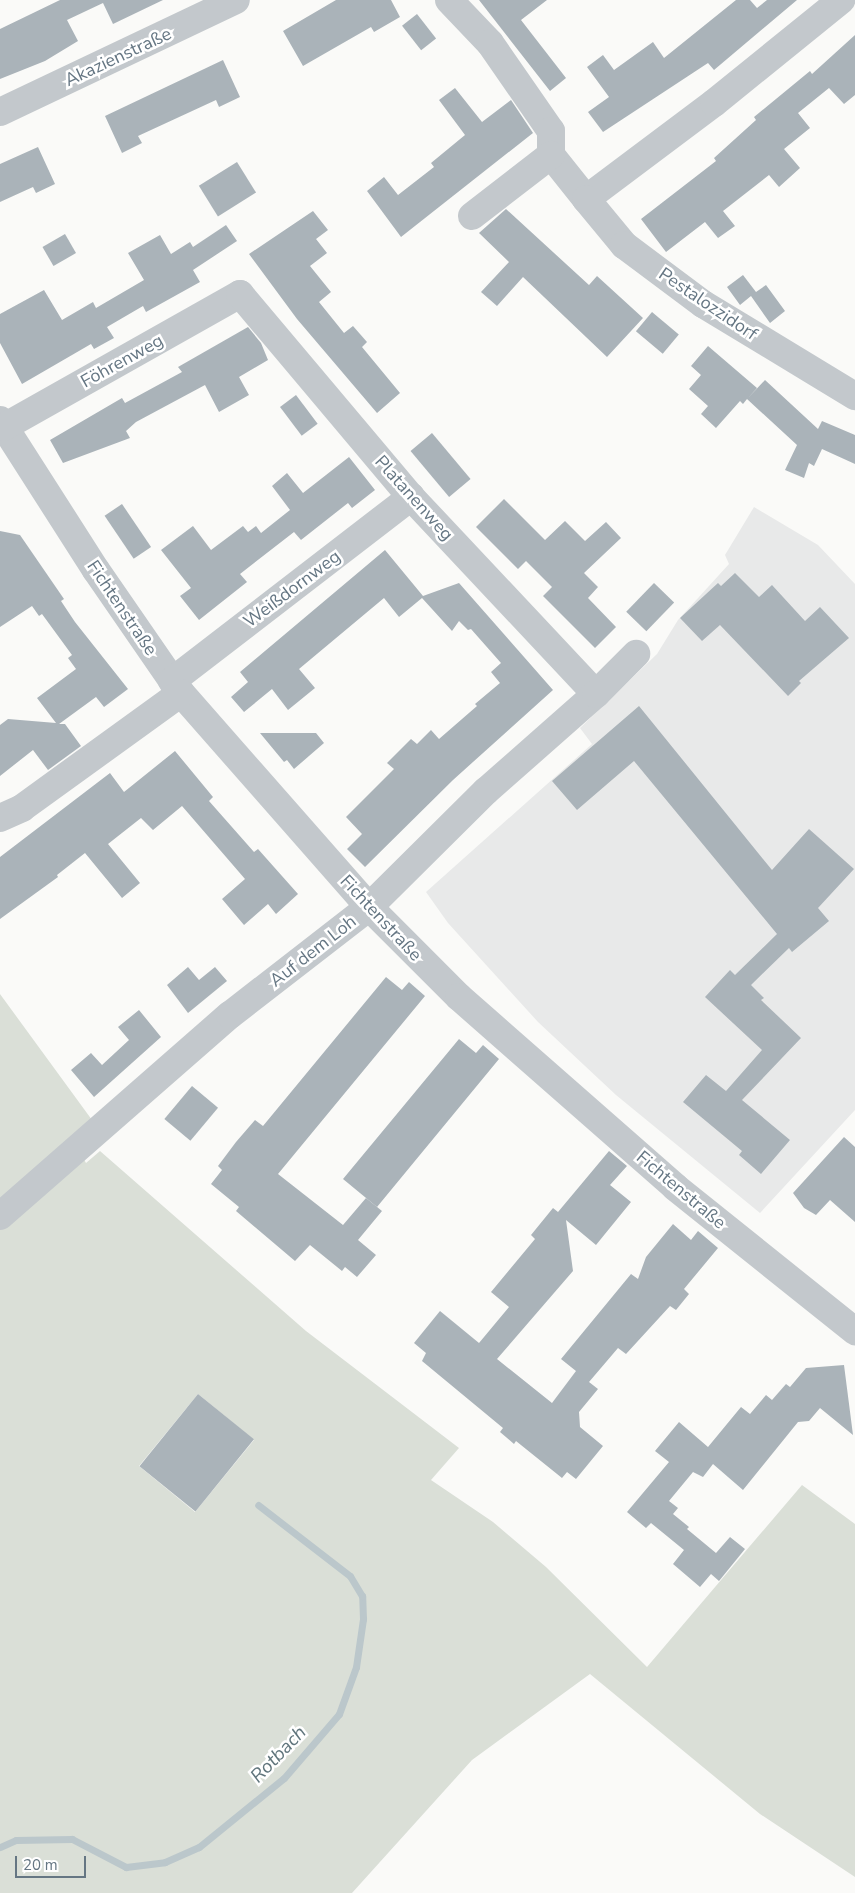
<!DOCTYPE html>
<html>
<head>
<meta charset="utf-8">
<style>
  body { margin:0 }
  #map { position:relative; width:855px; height:1893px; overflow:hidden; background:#fafaf8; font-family:"Nunito Sans",sans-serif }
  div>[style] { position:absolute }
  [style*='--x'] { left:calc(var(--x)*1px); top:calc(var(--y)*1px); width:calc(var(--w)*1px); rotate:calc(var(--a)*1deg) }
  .built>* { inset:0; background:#e8e9e9 }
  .green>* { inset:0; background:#dadfd7 }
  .stream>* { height:7px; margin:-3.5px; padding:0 3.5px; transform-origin:3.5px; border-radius:3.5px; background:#bbc7cb }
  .building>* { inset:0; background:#aab3b9; transform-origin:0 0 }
  .minor>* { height:28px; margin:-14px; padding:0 14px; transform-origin:14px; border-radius:14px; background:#c3c8cc }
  span { translate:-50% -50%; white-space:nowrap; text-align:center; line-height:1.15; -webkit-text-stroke:5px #fff; paint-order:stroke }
  .street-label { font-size:18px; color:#657683 }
  .water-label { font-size:19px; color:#60757c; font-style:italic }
  .scale { position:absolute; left:15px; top:1856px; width:71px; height:22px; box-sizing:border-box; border:2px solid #657683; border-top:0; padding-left:6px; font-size:15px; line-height:18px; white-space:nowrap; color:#657683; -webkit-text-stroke:4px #fff; paint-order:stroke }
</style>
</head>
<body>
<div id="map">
  <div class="built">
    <i style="clip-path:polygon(754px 507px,818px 545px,855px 584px,855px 1110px,760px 1213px,616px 1095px,538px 1022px,448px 923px,426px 892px,592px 744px,580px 728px,657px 654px,678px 620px,729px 564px,725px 555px)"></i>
  </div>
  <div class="green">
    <i style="clip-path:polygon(evenodd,0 994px,92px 1120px,71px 1136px,86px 1163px,100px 1151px,306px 1331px,459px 1448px,431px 1480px,493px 1522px,546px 1567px,647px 1667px,802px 1485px,855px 1524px,855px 1877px,760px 1814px,590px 1674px,472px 1760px,352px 1893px,0 1893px,0 994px,198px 1394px,254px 1440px,195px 1512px,139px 1466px,198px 1394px)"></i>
  </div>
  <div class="stream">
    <i style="--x:0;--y:1847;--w:17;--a:-24"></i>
    <i style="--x:16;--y:1840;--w:56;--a:-1"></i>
    <i style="--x:72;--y:1839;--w:61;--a:27.4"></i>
    <i style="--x:126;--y:1867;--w:39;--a:-7"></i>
    <i style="--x:165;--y:1862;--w:37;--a:-24"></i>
    <i style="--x:199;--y:1847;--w:109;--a:-39.1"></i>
    <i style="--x:284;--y:1778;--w:84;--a:-49.3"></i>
    <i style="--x:339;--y:1714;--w:50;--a:-70.1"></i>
    <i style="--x:356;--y:1667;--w:49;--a:-81.7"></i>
    <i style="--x:363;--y:1619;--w:23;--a:-92"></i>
    <i style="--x:362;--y:1596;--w:23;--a:-121"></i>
    <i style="--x:350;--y:1576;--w:116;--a:-142.3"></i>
  </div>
  <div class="building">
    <i style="clip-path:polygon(60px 0,163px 0,113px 24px,103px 3px,67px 20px,78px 41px,45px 61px,0 79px,0 29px)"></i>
    <i style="clip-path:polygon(336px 0,391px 0,400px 17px,374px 32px,371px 27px,303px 66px,283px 31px)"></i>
    <i style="clip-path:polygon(479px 0,547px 0,521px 20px,566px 78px,550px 91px)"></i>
    <i style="clip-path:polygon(736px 0,750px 0,757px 8px,767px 0,797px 0,714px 70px,708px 63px,603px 132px,588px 112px,609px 97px,587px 67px,603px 55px,614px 70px,653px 42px,664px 58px)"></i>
    <i style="left:417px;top:14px;width:31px;height:19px;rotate:52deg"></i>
    <i style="clip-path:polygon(855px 35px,855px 95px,844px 104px,829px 88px,798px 113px,810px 128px,784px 149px,800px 168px,779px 187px,769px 175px,723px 211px,735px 226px,718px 238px,705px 222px,666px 252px,641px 219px,716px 161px,714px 158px,756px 120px,754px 117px,810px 71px,812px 74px)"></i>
    <i style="clip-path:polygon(223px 60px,240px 97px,219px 107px,216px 100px,138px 136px,142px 143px,122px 153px,105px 116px)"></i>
    <i style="clip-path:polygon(455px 88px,482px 122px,511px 100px,533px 133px,401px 237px,367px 191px,384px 177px,398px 195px,434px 167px,431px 163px,465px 135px,439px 100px)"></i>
    <i style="clip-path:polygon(38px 147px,55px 184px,36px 193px,33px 187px,0 202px,0 164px)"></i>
    <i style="left:237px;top:162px;width:36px;height:45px;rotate:58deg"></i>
    <i style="clip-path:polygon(506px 209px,589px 285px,597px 276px,643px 318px,607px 357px,523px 277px,497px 306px,481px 292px,509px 262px,479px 233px)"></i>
    <i style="clip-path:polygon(313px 211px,328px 230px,316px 239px,327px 253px,310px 266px,331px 292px,319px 302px,344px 333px,353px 326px,367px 342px,362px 347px,400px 393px,377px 413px,297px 319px,249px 254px)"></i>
    <i style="clip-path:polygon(226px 225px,237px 241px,193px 270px,200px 282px,146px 312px,143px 306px,107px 327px,114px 338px,94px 349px,91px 344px,22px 384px,0 343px,0 314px,44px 290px,62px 320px,93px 302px,96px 308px,144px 280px,128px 253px,160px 235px,171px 254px,190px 242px,193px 247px)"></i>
    <i style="left:65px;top:234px;width:22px;height:26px;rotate:60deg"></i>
    <i style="clip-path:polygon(743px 275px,756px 292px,766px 285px,785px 311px,770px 323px,751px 296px,740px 305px,727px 287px)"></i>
    <i style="left:652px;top:312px;width:35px;height:25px;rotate:40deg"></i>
    <i style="clip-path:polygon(248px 327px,261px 343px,268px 360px,239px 377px,249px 395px,219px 412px,205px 385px,136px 422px,126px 431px,130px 438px,63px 463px,50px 440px,122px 398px,125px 403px,182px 372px,178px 367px)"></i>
    <i style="clip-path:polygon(708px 346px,757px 388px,748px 398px,765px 380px,818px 429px,822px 421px,855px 435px,855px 464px,822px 449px,814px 466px,809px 463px,804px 478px,785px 470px,797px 445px,747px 399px,743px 404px,740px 401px,716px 428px,701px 414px,708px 406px,689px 389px,701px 375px,691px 366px)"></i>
    <i style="left:296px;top:395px;width:36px;height:20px;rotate:53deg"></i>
    <i style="left:432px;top:433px;width:60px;height:28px;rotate:50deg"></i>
    <i style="clip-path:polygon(349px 457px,375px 490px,352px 508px,348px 503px,301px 540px,294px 532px,240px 574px,247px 582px,199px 620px,180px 596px,191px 588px,161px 550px,193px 526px,211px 550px,243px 526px,248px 532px,256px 526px,261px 533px,290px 510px,272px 486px,287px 473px,303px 493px)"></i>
    <i style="clip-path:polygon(504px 499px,545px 540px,565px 521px,585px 541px,606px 522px,621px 538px,584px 573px,598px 587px,588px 598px,616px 627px,595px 648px,543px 596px,552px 587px,526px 561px,518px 569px,476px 527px)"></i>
    <i style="left:122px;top:504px;width:52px;height:21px;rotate:56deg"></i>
    <i style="clip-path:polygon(0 531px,20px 535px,64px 599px,61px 601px,75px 622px,128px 689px,104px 707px,96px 697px,59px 724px,65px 724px,81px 746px,48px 770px,33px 750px,0 776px,0 725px,8px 719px,56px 723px,37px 698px,76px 669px,68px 658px,72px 655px,42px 614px,39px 616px,32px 606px,0 627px)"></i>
    <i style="clip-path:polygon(385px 550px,423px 596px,459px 583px,553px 690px,453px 780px,365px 867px,347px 849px,362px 834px,346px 817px,394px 769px,387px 763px,411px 739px,417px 744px,431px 730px,439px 739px,477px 706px,475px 704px,500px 683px,491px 672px,501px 663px,471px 629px,468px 630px,459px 621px,452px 631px,422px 598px,399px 617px,384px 598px,299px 669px,315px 688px,288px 710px,272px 689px,244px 712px,231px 697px,248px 682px,240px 672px)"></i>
    <i style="clip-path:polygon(735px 573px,759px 597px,772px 585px,805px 621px,820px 607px,849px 638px,799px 681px,801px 683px,788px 696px,720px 625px,702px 641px,680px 618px,718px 583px,721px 586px)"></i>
    <i style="left:654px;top:583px;width:28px;height:40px;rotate:44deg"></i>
    <i style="clip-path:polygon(639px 706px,772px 870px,809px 829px,854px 869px,818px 908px,829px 921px,792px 952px,789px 948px,751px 985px,764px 998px,761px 1000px,801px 1038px,742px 1100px,790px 1140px,761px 1174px,739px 1155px,742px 1151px,683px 1102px,706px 1075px,726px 1091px,762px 1050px,705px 997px,730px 970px,735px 975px,777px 934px,634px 761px,577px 810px,552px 781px)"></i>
    <i style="clip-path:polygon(260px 733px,316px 733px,324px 743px,294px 769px,287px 760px,284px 762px)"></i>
    <i style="clip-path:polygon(175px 751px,213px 797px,209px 801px,254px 852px,258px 849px,298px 894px,276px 914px,268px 904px,244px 925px,222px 899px,245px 879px,182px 806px,153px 830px,141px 818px,108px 844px,140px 883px,122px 898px,85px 853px,57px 875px,58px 877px,0 919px,0 857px,110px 773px,124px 792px)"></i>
    <i style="clip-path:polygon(188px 967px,199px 980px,215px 967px,227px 981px,188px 1013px,167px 985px)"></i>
    <i style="clip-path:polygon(386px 977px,402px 990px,409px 982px,425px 996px,278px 1174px,343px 1225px,366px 1198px,382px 1211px,358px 1240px,376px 1255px,357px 1277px,345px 1267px,342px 1271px,310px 1245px,295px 1261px,236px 1211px,239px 1207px,211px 1184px,222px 1170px,218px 1166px,236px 1142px,255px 1120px,263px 1126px)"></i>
    <i style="clip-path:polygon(139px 1010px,161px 1037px,94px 1097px,71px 1070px,91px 1053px,102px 1065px,129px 1040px,118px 1027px)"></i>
    <i style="clip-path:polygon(459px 1039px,476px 1053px,483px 1045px,499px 1059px,377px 1207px,343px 1179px)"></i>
    <i style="left:192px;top:1086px;width:34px;height:43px;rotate:40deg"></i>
    <i style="clip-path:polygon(844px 1137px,855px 1147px,855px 1222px,830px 1200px,816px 1215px,804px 1208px,793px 1193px)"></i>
    <i style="clip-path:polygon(609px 1151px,627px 1166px,610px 1185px,631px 1202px,596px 1245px,566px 1220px,573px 1271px,497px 1359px,552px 1403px,576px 1371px,561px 1359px,631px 1274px,638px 1279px,646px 1257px,673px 1224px,691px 1240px,698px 1231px,718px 1248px,684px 1289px,689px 1294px,676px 1310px,670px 1306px,626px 1354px,618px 1348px,589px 1382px,598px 1389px,579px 1412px,580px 1427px,603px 1446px,576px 1479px,567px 1472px,562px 1478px,516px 1441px,514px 1444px,500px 1432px,503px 1428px,422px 1361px,426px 1353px,414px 1343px,440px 1311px,479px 1343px,509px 1307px,491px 1292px,535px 1239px,531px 1235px,553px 1208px,558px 1212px)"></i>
    <i style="clip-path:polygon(844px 1365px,853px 1435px,820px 1408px,809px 1421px,798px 1422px,743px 1490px,713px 1464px,703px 1477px,693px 1472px,669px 1501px,678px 1508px,673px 1514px,689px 1527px,687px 1529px,716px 1553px,730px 1537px,745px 1549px,719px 1581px,711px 1574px,700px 1587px,673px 1564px,684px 1550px,651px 1523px,646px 1528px,627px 1512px,669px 1462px,655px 1451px,679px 1422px,708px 1447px,741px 1407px,750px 1414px,766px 1395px,772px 1400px,786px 1384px,790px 1387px,806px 1368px)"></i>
    <i style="left:198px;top:1394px;width:72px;height:93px;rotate:39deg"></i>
  </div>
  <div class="minor">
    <i style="--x:449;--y:0;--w:59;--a:46.4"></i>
    <i style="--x:490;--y:43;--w:107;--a:55.3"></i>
    <i style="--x:551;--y:131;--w:24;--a:90"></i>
    <i style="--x:551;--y:155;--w:56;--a:51.5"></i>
    <i style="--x:586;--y:199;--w:160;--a:-36.9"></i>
    <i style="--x:714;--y:103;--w:164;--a:-39"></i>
    <i style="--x:0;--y:112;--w:261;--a:-25.4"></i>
    <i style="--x:586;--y:199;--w:60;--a:50.4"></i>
    <i style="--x:624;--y:245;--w:99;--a:36.8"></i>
    <i style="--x:703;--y:304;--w:178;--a:31.2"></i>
    <i style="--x:472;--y:216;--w:100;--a:-37.7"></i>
    <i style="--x:0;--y:420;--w:178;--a:57.4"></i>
    <i style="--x:96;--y:570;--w:150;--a:55.4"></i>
    <i style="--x:181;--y:693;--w:285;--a:48.7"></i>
    <i style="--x:369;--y:907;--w:127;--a:45"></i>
    <i style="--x:459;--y:997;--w:288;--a:41.3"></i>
    <i style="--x:675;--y:1187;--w:231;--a:38.7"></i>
    <i style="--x:4;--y:427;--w:271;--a:-29.4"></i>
    <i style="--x:240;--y:294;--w:265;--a:49.9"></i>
    <i style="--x:411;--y:497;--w:270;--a:46.8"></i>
    <i style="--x:172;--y:681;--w:302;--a:-37.6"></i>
    <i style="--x:0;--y:818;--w:24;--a:-24"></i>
    <i style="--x:22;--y:808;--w:196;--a:-35.9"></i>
    <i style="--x:0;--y:1216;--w:305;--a:-41.2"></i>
    <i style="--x:230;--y:1015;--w:176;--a:-37.8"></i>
    <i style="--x:369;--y:907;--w:165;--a:-44.8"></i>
    <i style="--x:486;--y:791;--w:147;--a:-41.4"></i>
    <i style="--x:596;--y:694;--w:57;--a:-45"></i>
  </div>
  <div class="street-label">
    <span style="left:118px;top:57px;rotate:-25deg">Akazienstraße</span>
    <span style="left:708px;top:304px;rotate:34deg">Pestalozzidorf</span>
    <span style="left:122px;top:361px;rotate:-29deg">Föhrenweg</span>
    <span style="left:414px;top:498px;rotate:48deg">Platanenweg</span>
    <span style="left:292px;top:589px;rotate:-37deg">Weißdornweg</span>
    <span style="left:122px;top:608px;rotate:56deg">Fichtenstraße</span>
    <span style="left:381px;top:918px;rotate:47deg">Fichtenstraße</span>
    <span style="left:313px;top:951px;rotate:-38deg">Auf dem Loh</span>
    <span style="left:681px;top:1190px;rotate:40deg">Fichtenstraße</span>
  </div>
  <div class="water-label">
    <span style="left:279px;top:1755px;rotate:-46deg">Rotbach</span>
  </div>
  <div class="scale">20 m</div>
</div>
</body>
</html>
